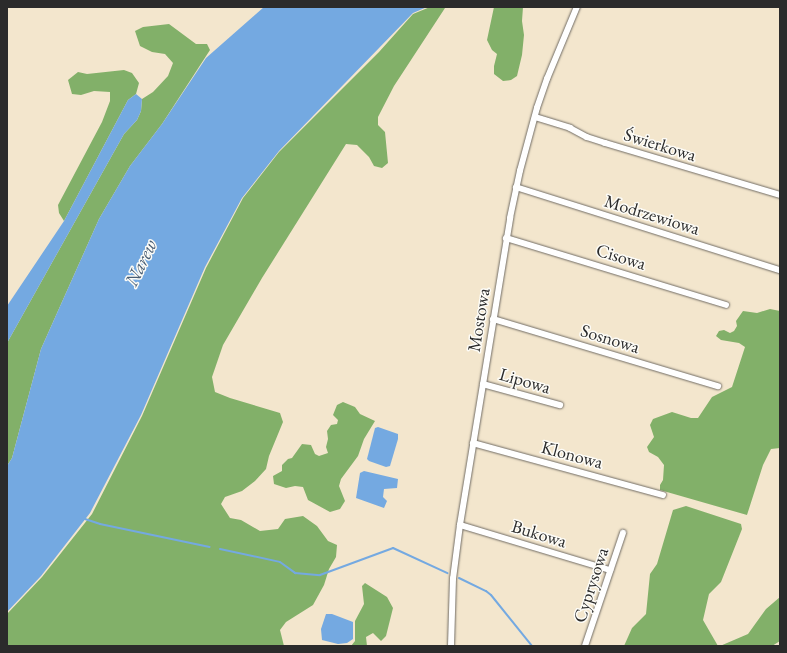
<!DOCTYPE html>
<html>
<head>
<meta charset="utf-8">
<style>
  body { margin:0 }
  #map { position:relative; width:787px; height:653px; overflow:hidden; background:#f3e6cd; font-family:"EB Garamond",serif }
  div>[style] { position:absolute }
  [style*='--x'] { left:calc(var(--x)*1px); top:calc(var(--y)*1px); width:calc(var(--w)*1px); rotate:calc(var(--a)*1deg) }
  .forest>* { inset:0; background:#82b069 }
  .water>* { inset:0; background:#74a9e1 }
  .stream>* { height:2px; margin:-1px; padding:0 1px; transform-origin:1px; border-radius:1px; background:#74a9e1 }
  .roads { filter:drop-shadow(0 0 1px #716c64) drop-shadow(0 0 1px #716c64) }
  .minor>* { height:5.5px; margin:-2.75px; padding:0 2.75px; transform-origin:2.75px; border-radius:2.75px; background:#fff }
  span { translate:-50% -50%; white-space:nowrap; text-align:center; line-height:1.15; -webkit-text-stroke:3px #fdfcf7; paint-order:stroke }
  .street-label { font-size:18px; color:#2b2b2b }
  .water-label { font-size:19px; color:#485d74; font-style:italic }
  .frame { position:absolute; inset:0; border:8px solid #2b2b2b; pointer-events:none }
</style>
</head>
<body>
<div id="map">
  <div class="forest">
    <i style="clip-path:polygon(430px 7px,445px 8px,394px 86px,378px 117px,378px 125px,385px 132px,388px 163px,382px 168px,374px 166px,369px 157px,357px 145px,346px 144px,262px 278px,223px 345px,212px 377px,215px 392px,230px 398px,280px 413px,283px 422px,269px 456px,266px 469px,255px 481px,242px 491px,225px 497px,221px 504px,230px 518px,241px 520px,260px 531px,278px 529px,285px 519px,303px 516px,317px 526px,328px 541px,337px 545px,336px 557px,329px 569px,324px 585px,313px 605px,286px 622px,280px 630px,284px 646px,7px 646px,7px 614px,42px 577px,92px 514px,142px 416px,206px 268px,243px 198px,279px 152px,379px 52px,413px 14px)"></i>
    <i style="clip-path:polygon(494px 7px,523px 7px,522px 21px,524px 35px,522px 55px,517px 76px,511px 80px,503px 81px,494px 74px,494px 66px,497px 54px,492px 50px,487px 40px)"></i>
    <i style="clip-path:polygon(169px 24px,196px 44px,207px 44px,210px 50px,162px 124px,130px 166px,99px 219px,41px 349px,12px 458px,7px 466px,7px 343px,124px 134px,137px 120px,141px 111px,142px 99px,153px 92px,168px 76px,173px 63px,165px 54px,152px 52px,140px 46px,135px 31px,143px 27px)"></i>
    <i style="clip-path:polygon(124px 70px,132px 73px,139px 83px,136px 94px,128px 100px,64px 221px,59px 213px,58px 205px,102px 122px,110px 101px,110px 92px,94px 91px,81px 95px,72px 94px,68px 80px,78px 72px,87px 74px)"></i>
    <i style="clip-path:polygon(770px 309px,780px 311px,780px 448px,771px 449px,763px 465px,747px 515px,660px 490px,660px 485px,663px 480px,664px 465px,658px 457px,649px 452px,647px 447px,654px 437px,650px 425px,653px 419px,672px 412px,691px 418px,698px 418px,712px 397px,732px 387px,745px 347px,739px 343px,721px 340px,716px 336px,719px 331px,724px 330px,730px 333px,734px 331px,737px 326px,736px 321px,743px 311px,757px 313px)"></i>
    <i style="clip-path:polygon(343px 402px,355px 407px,360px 414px,375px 421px,364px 439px,358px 456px,341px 479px,339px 486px,345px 501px,340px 509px,330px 512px,308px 500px,303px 487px,295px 486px,286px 488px,274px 484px,273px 476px,282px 471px,282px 465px,288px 459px,292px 458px,302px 444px,311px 445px,315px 454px,319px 456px,328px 453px,326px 447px,328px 439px,327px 431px,331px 425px,337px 424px,338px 420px,333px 415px,337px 405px)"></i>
    <i style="clip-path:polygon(686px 506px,741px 524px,742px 529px,721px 582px,709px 594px,703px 620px,718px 646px,624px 646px,632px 628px,646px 614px,650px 574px,657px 564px,673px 510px)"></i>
    <i style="clip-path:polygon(365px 583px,387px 597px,393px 608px,386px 636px,381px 641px,373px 633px,366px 637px,367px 646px,351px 646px,355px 641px,355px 621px,364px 604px,362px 586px)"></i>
    <i style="clip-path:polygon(780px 597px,780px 641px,772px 646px,720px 646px,748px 634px,766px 609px)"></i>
  </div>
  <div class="water">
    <i style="clip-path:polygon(264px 7px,427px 7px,413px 13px,279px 151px,242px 198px,205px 267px,141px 415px,90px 513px,41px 576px,7px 612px,7px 466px,12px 458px,41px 349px,99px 219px,130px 166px,162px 124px,206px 58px)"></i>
    <i style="clip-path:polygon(136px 94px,142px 99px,141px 111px,137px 120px,124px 134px,7px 343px,7px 306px,64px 221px,128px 100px)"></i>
    <i style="clip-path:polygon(378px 427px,398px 434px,398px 439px,390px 466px,386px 467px,369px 461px,367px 459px,375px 428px)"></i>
    <i style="clip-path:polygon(364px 471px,398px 479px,397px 488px,384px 489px,383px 497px,387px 501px,384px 508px,356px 498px,360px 473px)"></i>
    <i style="clip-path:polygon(326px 614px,332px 614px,353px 622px,353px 639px,347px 643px,338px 644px,322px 640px,321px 629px)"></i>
  </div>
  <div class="stream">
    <i style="--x:85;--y:519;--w:16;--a:18"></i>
    <i style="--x:100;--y:524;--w:112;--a:11.8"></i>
    <i style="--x:220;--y:549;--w:61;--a:12.2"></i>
    <i style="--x:280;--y:562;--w:19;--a:36"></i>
    <i style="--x:295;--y:573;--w:25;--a:5"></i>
    <i style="--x:320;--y:575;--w:78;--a:-20.3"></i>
    <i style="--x:393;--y:548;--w:60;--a:24.8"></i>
    <i style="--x:459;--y:578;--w:30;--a:26"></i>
    <i style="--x:486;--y:591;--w:6;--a:39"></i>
    <i style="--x:491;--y:595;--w:65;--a:51.2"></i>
  </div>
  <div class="roads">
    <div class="minor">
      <i style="--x:535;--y:117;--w:37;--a:17"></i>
      <i style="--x:570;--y:128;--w:19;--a:28"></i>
      <i style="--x:587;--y:137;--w:19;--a:18"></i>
      <i style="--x:605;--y:143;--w:183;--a:16.5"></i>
      <i style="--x:516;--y:187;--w:277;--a:17.5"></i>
      <i style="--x:506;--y:238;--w:230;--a:16.9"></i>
      <i style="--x:493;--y:319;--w:235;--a:16.6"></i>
      <i style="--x:483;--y:384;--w:80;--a:15.3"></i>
      <i style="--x:473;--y:443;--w:197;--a:15.3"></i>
      <i style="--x:460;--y:525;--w:157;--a:16.7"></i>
      <i style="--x:451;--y:646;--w:67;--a:-88.3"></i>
      <i style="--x:453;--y:579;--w:54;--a:-82.6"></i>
      <i style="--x:460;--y:525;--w:311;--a:-80.7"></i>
      <i style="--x:510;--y:218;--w:48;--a:-78"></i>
      <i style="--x:520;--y:171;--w:65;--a:-74.9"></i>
      <i style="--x:537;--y:108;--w:31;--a:-71"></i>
      <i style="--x:547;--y:79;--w:78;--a:-67.4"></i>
      <i style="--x:585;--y:646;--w:119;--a:-71.4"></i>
    </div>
  </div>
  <div class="street-label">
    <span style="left:660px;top:145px;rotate:17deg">Świerkowa</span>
    <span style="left:652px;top:215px;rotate:17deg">Modrzewiowa</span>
    <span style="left:621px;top:257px;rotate:17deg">Cisowa</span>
    <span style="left:479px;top:320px;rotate:-81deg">Mostowa</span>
    <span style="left:610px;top:339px;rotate:17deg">Sosnowa</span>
    <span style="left:525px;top:381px;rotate:16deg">Lipowa</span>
    <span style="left:572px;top:455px;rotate:15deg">Klonowa</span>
    <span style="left:539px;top:534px;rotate:17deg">Bukowa</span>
    <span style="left:591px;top:585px;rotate:-72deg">Cyprysowa</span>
  </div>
  <div class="water-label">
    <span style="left:141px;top:263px;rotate:-64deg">Narew</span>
  </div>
  <div class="frame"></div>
</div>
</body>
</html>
